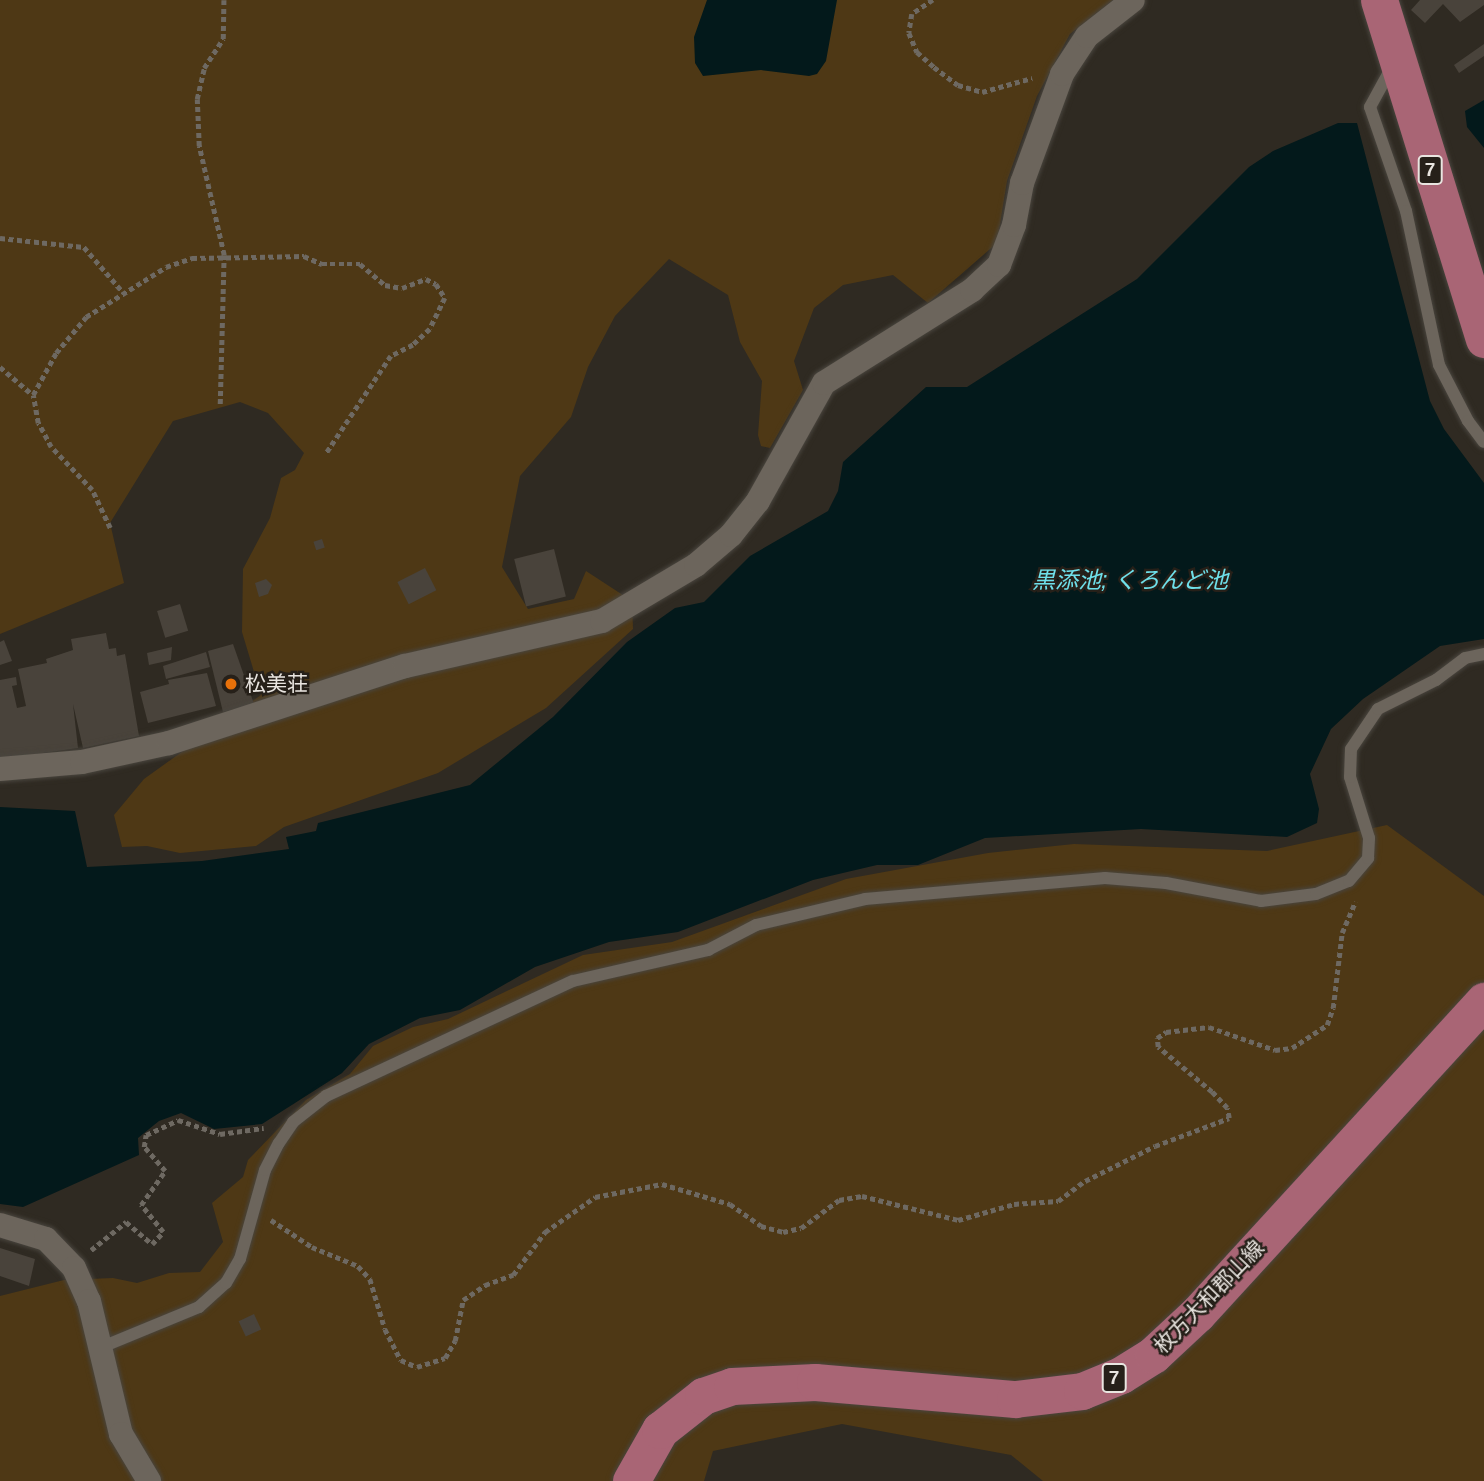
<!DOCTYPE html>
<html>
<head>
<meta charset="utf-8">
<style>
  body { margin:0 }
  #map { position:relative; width:1484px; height:1481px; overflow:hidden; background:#2f2a22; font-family:Arial,"Noto Sans JP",sans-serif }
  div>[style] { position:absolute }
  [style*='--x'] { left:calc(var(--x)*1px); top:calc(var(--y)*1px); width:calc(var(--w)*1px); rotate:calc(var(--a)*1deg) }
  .green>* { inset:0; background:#4e3815 }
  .water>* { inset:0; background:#03191b }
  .building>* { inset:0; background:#49433b; transform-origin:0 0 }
  .path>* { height:4.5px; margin-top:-2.25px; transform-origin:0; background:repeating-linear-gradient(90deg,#6e6962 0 5px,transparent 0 8.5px) }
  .roads { filter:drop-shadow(0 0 2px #49453e) drop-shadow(0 0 2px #49453e) }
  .lane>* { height:12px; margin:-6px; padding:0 6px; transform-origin:6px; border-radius:6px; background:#6c655c }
  .street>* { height:24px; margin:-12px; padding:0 12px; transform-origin:12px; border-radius:12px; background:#6c655c }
  .primary>* { height:37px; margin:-18.5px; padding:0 18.5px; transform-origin:18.5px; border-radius:18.5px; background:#a96575 }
  .dots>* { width:19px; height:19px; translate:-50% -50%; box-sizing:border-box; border:4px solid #262019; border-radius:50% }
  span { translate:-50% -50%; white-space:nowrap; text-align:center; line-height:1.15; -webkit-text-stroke:5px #262019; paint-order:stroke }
  .shield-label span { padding:2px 5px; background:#262019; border:2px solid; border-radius:5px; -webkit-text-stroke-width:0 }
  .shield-label { font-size:19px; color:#e9e5e0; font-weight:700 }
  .poi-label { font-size:21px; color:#e9e5e0 }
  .left { translate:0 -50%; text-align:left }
  .street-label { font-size:21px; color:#e9e5e0 }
  .water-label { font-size:23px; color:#6fe0ea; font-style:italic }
</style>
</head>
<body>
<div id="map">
  <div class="green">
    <i style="clip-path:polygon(0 0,1113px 0,1070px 34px,1037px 96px,1007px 181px,997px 243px,928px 303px,893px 275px,843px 285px,814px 308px,794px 361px,803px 390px,770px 448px,761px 446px,758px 435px,762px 381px,740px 342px,728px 295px,669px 259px,615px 316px,588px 367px,571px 417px,520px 476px,502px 567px,528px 609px,574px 599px,586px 571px,632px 601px,633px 629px,546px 708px,438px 773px,284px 827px,256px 846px,180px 853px,147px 846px,122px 847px,114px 815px,144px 779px,261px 695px,242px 632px,243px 569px,270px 518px,281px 478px,295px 470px,304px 453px,268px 413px,240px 402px,173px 421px,110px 523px,124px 583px,0 634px)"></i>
    <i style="clip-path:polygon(1387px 825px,1484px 896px,1484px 1481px,1043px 1481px,1011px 1455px,842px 1424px,713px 1451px,704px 1481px,0 1481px,0 1296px,64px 1280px,113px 1278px,137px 1283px,169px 1273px,200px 1272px,223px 1242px,212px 1203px,243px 1177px,248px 1160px,306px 1100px,350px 1074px,373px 1046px,413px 1027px,448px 1019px,583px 955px,672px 942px,846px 879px,988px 853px,1074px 844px,1267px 851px)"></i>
  </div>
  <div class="water">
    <i style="clip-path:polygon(707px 0,837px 0,826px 61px,817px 74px,809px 76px,761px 70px,703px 76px,695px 63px,694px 37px)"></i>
    <i style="clip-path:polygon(1484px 100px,1484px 148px,1467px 127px,1465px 111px)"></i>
    <i style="clip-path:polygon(1338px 123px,1357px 123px,1430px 401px,1444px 429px,1484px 483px,1484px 639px,1440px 646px,1363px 699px,1331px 729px,1310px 774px,1319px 809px,1317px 823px,1287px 837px,1141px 829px,985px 838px,918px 865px,877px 865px,813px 880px,678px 932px,609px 942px,535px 967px,460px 1010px,420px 1018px,369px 1044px,342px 1073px,262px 1124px,214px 1129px,181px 1113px,159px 1121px,138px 1138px,139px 1155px,23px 1207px,0 1204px,0 807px,75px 811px,87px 867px,202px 861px,289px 849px,286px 837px,316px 831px,318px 823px,470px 785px,553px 717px,627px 642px,675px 608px,704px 602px,750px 556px,828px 511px,838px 491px,843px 462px,926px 387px,967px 387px,1137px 279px,1249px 167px,1273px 151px)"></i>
  </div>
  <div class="building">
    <i style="clip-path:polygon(1420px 0,1484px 0,1484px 5px,1460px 22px,1443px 4px,1425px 23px,1411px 10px)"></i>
    <i style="clip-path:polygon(1484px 44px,1484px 56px,1459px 73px,1454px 65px)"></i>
    <i style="left:322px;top:539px;width:9px;height:9px;rotate:72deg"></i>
    <i style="left:554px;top:549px;width:49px;height:41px;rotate:76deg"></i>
    <i style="left:425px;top:568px;width:25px;height:31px;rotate:63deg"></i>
    <i style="clip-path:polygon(266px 579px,272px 585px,268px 594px,259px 597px,255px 583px)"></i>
    <i style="left:180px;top:604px;width:28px;height:24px;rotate:73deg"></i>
    <i style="clip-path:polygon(106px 633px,109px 649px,116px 648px,117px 656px,125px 654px,139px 736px,83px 748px,73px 704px,78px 748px,0 759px,0 680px,16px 677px,17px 685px,12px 686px,17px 708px,26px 706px,18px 669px,47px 663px,46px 659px,73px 650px,71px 639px)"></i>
    <i style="clip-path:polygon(4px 640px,12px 661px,0 665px,0 642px)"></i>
    <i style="clip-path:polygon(233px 644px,254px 704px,223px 712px,208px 651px)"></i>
    <i style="clip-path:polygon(172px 647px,171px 660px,149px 665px,147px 653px)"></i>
    <i style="clip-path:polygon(206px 652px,210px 667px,166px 679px,163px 666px)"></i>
    <i style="clip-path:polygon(207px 673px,216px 706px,148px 723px,140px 692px,169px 684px,168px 680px)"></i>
    <i style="clip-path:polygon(0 1248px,35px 1259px,29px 1286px,0 1276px)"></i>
    <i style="left:254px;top:1314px;width:17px;height:17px;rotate:65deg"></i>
  </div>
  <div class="path">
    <i style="--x:933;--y:0;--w:25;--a:146"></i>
    <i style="--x:912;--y:14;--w:19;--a:99"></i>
    <i style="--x:909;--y:33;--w:21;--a:67"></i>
    <i style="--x:917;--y:52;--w:23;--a:41"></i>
    <i style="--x:934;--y:67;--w:30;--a:37"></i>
    <i style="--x:958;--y:85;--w:25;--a:16"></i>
    <i style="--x:982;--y:92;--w:52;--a:-15.6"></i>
    <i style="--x:0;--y:238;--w:84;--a:6.1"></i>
    <i style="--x:84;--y:247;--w:60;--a:49.1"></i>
    <i style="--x:0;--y:367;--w:43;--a:40.3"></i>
    <i style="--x:220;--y:404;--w:149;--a:-88.5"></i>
    <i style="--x:224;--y:255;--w:112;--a:-102.9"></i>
    <i style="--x:199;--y:146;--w:47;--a:-92.4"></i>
    <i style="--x:197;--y:99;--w:32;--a:-77"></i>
    <i style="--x:204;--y:68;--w:35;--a:-57"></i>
    <i style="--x:223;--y:39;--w:39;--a:-89"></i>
    <i style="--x:110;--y:528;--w:42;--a:-115.3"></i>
    <i style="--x:92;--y:490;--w:59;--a:-133.6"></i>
    <i style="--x:51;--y:447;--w:27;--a:-118"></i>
    <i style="--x:38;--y:423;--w:28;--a:-100"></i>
    <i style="--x:33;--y:395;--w:48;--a:-61.3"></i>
    <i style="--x:56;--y:353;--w:47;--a:-50.2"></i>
    <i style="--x:86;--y:317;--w:94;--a:-32"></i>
    <i style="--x:166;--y:267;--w:28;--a:-19"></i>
    <i style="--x:192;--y:258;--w:112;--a:-1"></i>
    <i style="--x:304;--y:256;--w:20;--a:24"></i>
    <i style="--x:322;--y:264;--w:38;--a:0"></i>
    <i style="--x:360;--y:264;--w:33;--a:40"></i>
    <i style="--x:385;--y:285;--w:17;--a:10"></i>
    <i style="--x:402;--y:288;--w:26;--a:-21"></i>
    <i style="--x:426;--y:279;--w:11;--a:27"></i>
    <i style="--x:436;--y:284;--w:17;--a:57"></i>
    <i style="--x:445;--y:298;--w:34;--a:116"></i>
    <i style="--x:430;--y:329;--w:23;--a:137"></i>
    <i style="--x:413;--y:345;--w:25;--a:153"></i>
    <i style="--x:391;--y:356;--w:118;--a:123.6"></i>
    <i style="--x:271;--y:1220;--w:49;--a:33.4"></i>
    <i style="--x:312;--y:1247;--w:50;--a:22.4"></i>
    <i style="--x:358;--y:1266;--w:18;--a:47"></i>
    <i style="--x:370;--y:1279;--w:52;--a:73.3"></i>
    <i style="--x:385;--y:1329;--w:35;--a:63"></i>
    <i style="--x:401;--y:1360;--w:17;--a:24"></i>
    <i style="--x:417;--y:1367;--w:29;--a:-18"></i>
    <i style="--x:445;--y:1358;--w:20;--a:-60"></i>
    <i style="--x:455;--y:1341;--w:42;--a:-79"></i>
    <i style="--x:463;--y:1300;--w:27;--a:-34"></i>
    <i style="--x:485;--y:1285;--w:30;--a:-20"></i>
    <i style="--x:513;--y:1275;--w:54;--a:-53.3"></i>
    <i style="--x:545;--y:1232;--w:61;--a:-35"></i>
    <i style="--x:595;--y:1197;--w:68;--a:-11"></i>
    <i style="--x:662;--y:1184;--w:71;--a:16.4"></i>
    <i style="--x:730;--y:1204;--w:38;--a:35"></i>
    <i style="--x:761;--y:1226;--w:23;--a:15"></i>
    <i style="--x:783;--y:1232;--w:18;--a:-13"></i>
    <i style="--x:801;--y:1228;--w:47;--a:-36.4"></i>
    <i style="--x:839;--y:1200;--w:23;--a:-10"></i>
    <i style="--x:862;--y:1196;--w:99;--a:14"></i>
    <i style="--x:958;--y:1220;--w:58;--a:-15.9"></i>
    <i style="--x:1014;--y:1204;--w:44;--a:-3.9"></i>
    <i style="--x:1058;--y:1201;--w:34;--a:-37"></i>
    <i style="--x:1085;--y:1181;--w:78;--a:-26.6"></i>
    <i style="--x:1155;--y:1146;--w:79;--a:-20.7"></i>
    <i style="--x:1229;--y:1118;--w:10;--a:-101"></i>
    <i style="--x:1227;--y:1108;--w:22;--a:-133"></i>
    <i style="--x:1212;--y:1092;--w:70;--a:-140.2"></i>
    <i style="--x:1158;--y:1047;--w:9;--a:-96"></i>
    <i style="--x:1157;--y:1038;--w:11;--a:-34"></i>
    <i style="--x:1166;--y:1032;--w:43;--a:-6.6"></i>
    <i style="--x:1209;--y:1027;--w:70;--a:19.2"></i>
    <i style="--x:1275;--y:1050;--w:17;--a:-7"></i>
    <i style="--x:1292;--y:1048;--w:42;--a:-33.3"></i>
    <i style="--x:1327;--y:1025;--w:18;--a:-71"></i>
    <i style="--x:1333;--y:1008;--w:76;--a:-83.2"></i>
    <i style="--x:1342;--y:933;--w:34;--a:-67"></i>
    <i style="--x:91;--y:1250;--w:45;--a:-38.7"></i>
    <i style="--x:126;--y:1222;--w:34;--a:40"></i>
    <i style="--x:152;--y:1244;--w:16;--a:-47"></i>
    <i style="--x:163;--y:1232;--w:35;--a:-129"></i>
    <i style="--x:141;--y:1205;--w:42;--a:-54.8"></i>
    <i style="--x:165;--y:1171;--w:32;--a:-131"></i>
    <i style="--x:144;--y:1147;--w:12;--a:-81"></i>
    <i style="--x:146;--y:1135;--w:35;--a:-25"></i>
    <i style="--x:178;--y:1120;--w:44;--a:18.4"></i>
    <i style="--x:220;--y:1134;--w:44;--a:-7.8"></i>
  </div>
  <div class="roads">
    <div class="lane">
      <i style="--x:1393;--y:65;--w:48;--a:118.7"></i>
      <i style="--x:1370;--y:107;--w:110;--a:70.9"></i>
      <i style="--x:1406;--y:211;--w:157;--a:77.9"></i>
      <i style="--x:1439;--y:365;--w:63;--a:62.6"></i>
      <i style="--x:1468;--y:421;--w:26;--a:53"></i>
      <i style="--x:102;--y:1347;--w:105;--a:-22.4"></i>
      <i style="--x:199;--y:1307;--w:36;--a:-42"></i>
      <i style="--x:226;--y:1283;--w:28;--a:-60"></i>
      <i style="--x:240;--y:1259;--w:92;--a:-74.3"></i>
      <i style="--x:265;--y:1170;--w:30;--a:-63"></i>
      <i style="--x:279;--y:1143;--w:25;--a:-56"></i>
      <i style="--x:293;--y:1122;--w:42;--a:-38.2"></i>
      <i style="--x:326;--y:1096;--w:272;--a:-25"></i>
      <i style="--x:573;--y:981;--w:139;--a:-12.9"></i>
      <i style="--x:708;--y:950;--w:54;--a:-27.5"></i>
      <i style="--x:756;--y:925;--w:112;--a:-13.4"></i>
      <i style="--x:865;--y:899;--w:241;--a:-5"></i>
      <i style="--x:1105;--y:878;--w:61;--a:4.7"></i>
      <i style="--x:1166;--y:883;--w:97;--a:10.7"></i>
      <i style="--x:1261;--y:901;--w:55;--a:-7.3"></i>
      <i style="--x:1316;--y:894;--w:35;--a:-22"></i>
      <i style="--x:1349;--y:881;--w:30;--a:-50"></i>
      <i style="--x:1368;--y:858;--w:20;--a:-87"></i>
      <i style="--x:1369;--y:838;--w:64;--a:-107.3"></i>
      <i style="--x:1350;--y:777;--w:28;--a:-88"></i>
      <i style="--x:1351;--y:749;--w:48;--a:-56"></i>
      <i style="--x:1378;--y:709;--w:65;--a:-26.6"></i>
      <i style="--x:1436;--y:680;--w:36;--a:-37"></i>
      <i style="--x:1465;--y:658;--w:19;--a:-12"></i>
    </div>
    <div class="street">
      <i style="--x:0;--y:769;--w:82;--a:-4.9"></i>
      <i style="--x:82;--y:762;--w:89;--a:-12.3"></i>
      <i style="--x:169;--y:743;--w:248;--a:-18.1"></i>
      <i style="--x:405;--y:666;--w:202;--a:-12.9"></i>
      <i style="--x:602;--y:621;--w:109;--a:-30.8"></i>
      <i style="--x:696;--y:565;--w:46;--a:-40.6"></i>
      <i style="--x:731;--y:535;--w:43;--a:-51.5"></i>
      <i style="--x:758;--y:501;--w:135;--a:-60.8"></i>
      <i style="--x:824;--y:383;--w:175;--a:-32.1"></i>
      <i style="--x:972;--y:290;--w:37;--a:-43"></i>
      <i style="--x:999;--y:265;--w:43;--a:-69.4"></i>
      <i style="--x:1014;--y:225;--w:43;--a:-79.2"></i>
      <i style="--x:1022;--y:183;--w:116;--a:-69.8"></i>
      <i style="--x:1062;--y:74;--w:45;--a:-56.7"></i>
      <i style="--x:1087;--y:36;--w:58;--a:-38"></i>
      <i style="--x:0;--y:1225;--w:48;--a:16.9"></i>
      <i style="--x:46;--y:1239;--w:40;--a:46"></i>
      <i style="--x:74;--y:1268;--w:36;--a:66"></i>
      <i style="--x:89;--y:1301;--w:137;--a:76.5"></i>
      <i style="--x:121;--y:1434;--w:55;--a:59.2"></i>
    </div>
    <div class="primary">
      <i style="--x:1379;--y:0;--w:355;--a:72.8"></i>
      <i style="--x:631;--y:1481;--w:59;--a:-60.4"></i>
      <i style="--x:660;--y:1430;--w:55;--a:-38.3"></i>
      <i style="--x:703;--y:1396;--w:31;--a:-19"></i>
      <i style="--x:732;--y:1386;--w:83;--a:-2.8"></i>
      <i style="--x:815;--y:1382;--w:201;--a:4.9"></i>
      <i style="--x:1015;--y:1399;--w:67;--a:-6.8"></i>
      <i style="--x:1082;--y:1391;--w:42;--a:-22.3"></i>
      <i style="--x:1121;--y:1375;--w:38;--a:-32"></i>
      <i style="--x:1153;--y:1355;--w:60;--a:-43"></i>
      <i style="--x:1197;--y:1314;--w:425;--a:-47.5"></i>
    </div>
  </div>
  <div class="dots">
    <i style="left:231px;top:684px;background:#e8710a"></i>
  </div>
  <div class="shield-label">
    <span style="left:1430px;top:170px">7</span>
    <span style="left:1114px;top:1378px">7</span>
  </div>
  <div class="poi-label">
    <span class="left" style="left:245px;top:684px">松美荘</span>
  </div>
  <div class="street-label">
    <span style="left:1209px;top:1297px;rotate:-46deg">枚方大和郡山線</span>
  </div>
  <div class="water-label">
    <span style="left:1130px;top:580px">黒添池; くろんど池</span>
  </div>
</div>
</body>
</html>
